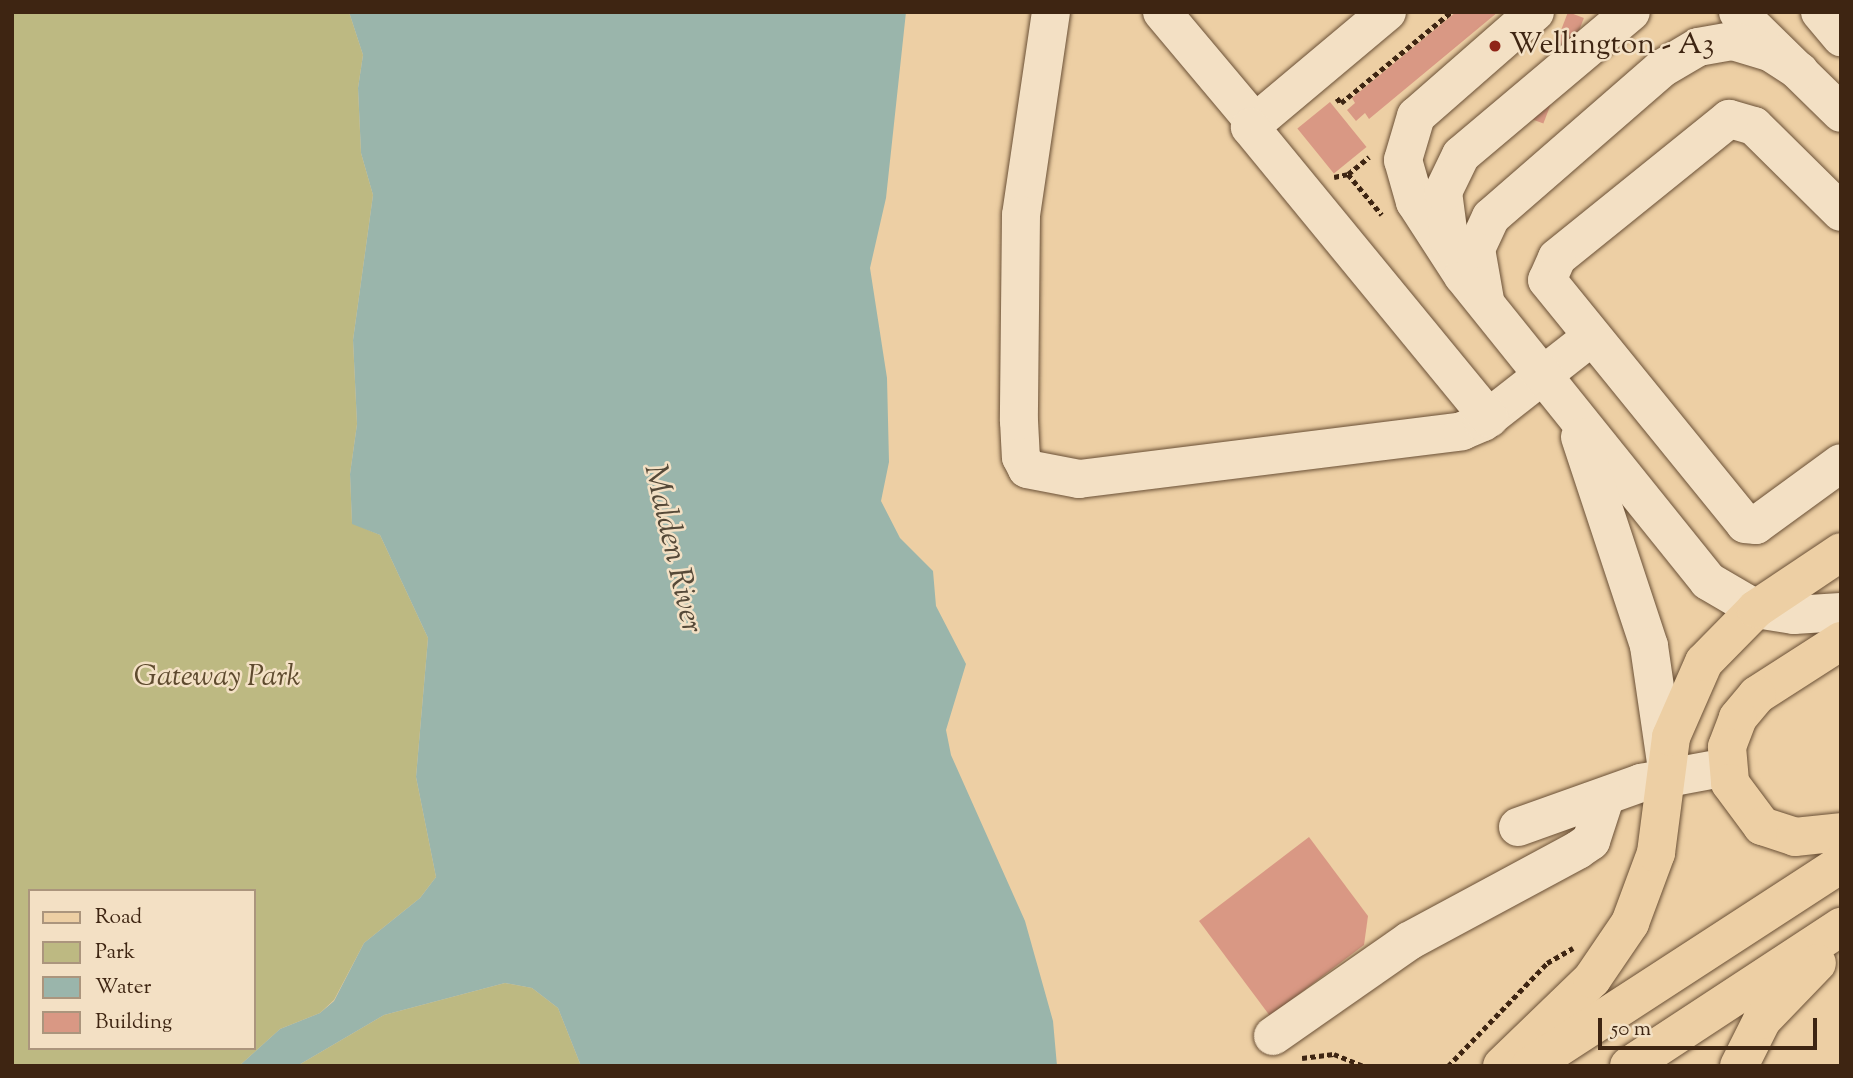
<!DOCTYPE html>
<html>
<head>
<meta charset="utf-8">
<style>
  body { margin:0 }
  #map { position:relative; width:1853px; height:1078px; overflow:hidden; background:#edcfa4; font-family:"Sorts Mill Goudy",serif }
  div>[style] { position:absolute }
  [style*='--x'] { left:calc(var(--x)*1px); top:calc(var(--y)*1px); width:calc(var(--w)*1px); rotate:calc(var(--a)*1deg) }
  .green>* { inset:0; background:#bdb982 }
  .water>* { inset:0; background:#9ab5ab }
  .building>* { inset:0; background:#d99884; transform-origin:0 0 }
  .path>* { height:4.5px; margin-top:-2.25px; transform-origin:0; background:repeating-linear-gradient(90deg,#3e2512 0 5px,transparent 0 8.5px) }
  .roads { filter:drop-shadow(0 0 2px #6a5036) drop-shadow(0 0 2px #6a5036) }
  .minor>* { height:38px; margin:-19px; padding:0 19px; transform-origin:19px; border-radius:19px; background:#f3e0c4 }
  .major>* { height:38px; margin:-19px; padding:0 19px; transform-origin:19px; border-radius:19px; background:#edcfa4 }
  .highway>* { height:38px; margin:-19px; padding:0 19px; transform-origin:19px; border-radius:19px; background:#edcfa4 }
  .dots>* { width:19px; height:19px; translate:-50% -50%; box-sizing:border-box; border:4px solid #f3e0c4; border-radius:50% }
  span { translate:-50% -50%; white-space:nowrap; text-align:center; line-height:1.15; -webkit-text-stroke:5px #f3e0c4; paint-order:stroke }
  .poi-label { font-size:30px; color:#3e2512 }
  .left { translate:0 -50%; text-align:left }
  .park-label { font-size:30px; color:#5e4a2e; font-style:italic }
  .water-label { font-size:32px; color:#554938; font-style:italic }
  .frame { position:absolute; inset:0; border:14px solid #3e2512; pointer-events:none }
  .legend { position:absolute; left:28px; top:889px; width:228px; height:161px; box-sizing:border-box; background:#f3e0c4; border:2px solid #ab957d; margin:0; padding:9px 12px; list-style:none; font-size:21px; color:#3e2512 }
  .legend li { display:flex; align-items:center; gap:14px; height:35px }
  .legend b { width:35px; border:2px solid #ab957d }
  .scale { position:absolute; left:1598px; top:1018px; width:219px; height:32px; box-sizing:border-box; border:4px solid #3e2512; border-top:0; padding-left:9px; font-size:21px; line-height:24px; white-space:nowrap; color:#3e2512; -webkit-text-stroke:5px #f3e0c4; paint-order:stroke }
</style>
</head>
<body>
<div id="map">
  <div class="green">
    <i style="clip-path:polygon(evenodd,12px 12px,349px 12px,363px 55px,358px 88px,361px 153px,373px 195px,353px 340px,357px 424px,350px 474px,352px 523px,380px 535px,428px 638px,416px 777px,436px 877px,420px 898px,364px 943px,334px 1000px,320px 1013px,280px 1029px,239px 1066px,12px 1066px,12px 12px,30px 891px,254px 891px,254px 1048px,30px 1048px,30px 891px)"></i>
    <i style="clip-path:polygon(505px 983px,532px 988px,558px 1008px,581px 1066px,297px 1066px,384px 1015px)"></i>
  </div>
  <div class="water">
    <i style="clip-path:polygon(349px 12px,906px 12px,886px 198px,870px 268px,887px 378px,889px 462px,881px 501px,900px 538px,933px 571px,936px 606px,966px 664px,946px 730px,951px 755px,1025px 921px,1053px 1021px,1057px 1066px,581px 1066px,558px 1008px,532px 988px,505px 983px,384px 1015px,297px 1066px,239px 1066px,280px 1029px,320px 1013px,334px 1001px,364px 943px,420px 898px,436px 877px,416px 777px,428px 638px,380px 535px,352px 524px,350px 474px,357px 424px,353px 340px,373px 195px,361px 153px,358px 88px,363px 55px)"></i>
  </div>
  <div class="building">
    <i style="clip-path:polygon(1456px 12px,1498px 12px,1369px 119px,1365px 113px,1356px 121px,1347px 110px,1355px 103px,1352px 98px)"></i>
    <i style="left:1568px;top:12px;width:17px;height:113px;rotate:21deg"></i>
    <i style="left:1330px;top:102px;width:58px;height:42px;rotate:51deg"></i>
    <i style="clip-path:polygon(1309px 837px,1368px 916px,1364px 945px,1270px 1016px,1199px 921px)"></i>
  </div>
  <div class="path">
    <i style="--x:1337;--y:98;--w:6;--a:51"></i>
    <i style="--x:1341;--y:103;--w:143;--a:-39.6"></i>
    <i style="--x:1348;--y:174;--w:27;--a:-39"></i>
    <i style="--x:1334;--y:177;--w:14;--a:-12"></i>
    <i style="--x:1348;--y:174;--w:53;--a:50.3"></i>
    <i style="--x:1302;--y:1058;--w:32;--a:-7"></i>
    <i style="--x:1334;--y:1054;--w:32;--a:22"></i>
    <i style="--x:1448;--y:1066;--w:143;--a:-46.1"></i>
    <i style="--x:1547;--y:963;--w:30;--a:-30"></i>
  </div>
  <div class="roads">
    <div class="minor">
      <i style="--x:1051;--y:12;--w:205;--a:98.4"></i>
      <i style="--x:1021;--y:215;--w:206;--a:90.6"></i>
      <i style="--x:1019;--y:421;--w:36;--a:87"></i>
      <i style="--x:1021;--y:457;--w:13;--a:63"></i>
      <i style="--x:1027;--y:469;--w:53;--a:10.9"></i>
      <i style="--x:1079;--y:479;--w:386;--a:-7.1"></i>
      <i style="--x:1462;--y:431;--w:23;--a:-23"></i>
      <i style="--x:1483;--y:422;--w:136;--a:-38.1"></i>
      <i style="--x:1162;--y:12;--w:145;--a:50"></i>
      <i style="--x:1387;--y:12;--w:179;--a:140"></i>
      <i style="--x:1250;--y:127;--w:377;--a:50.6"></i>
      <i style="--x:1535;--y:12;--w:158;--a:138.8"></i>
      <i style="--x:1416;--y:116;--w:46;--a:106.5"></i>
      <i style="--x:1403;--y:160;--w:44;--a:74.1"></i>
      <i style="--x:1415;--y:202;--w:88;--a:57"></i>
      <i style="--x:1463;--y:276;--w:391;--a:51.2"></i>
      <i style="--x:1708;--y:581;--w:56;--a:30.3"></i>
      <i style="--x:1756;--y:609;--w:38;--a:9"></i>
      <i style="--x:1794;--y:615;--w:47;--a:-3.7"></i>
      <i style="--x:1738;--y:12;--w:144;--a:44.4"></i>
      <i style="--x:1820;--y:12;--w:33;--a:50"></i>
      <i style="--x:1841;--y:212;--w:122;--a:-135.3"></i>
      <i style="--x:1754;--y:126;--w:26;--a:-164"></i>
      <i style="--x:1729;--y:119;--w:221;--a:141.1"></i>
      <i style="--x:1557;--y:258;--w:24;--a:114"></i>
      <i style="--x:1547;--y:280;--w:314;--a:50.9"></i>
      <i style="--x:1745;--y:524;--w:11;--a:5"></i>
      <i style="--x:1756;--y:525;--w:105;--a:-36.1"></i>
      <i style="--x:1450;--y:245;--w:53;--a:-97.5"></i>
      <i style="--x:1443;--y:192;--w:41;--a:-64.1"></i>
      <i style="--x:1461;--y:155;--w:222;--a:-40.1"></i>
      <i style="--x:1485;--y:300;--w:52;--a:-100"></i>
      <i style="--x:1476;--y:249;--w:35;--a:-65"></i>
      <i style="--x:1491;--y:217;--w:225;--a:-41"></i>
      <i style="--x:1661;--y:69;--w:43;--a:-30.7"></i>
      <i style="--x:1698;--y:47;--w:36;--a:-10"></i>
      <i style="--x:1733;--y:41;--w:39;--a:17"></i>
      <i style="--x:1770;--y:52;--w:35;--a:33"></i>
      <i style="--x:1580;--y:437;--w:220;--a:71.7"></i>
      <i style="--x:1649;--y:646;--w:118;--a:81.7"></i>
      <i style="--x:1518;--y:827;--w:131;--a:-19.7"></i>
      <i style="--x:1641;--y:783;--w:87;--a:-10.5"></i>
      <i style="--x:1273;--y:1036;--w:166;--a:-34.9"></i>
      <i style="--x:1409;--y:941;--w:192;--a:-28.3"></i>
      <i style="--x:1578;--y:850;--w:16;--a:-35"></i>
      <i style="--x:1591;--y:841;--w:45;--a:-72"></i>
    </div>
    <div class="major">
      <i style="--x:1841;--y:641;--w:100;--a:147.3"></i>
      <i style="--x:1757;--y:695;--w:30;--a:130"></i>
      <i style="--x:1738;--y:718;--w:31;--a:111"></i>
      <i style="--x:1727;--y:747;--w:36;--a:85"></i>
      <i style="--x:1730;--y:783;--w:54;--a:53.3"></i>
      <i style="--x:1762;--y:826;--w:35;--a:18"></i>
      <i style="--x:1795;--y:837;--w:46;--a:-6.2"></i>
      <i style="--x:1502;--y:1066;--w:125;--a:-44"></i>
      <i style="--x:1592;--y:979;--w:68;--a:-55.8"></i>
      <i style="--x:1630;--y:923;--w:75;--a:-69.6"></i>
      <i style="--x:1656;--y:853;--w:117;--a:-82.6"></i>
      <i style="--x:1671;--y:737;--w:82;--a:-66.3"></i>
      <i style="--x:1704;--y:662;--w:74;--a:-45.5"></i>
      <i style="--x:1756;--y:609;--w:102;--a:-33.8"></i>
    </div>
    <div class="highway">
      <i style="--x:1530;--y:1066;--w:371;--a:-33"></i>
      <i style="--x:1629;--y:1066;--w:254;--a:-33.3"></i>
      <i style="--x:1739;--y:1066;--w:51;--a:-63.4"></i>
      <i style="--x:1762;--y:1020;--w:79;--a:-46"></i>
    </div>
  </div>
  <div class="dots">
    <i style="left:1495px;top:46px;background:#8f2418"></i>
  </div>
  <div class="poi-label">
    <span class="left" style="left:1509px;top:46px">Wellington - A3</span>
  </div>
  <div class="park-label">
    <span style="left:217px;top:678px">Gateway Park</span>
  </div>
  <div class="water-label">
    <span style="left:672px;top:549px;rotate:77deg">Malden River</span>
  </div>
  <div class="frame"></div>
  <ul class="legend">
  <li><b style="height:9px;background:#edcfa4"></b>Road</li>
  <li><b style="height:19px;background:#bdb982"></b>Park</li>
  <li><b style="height:19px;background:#9ab5ab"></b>Water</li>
  <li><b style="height:19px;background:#d99884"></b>Building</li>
  </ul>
  <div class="scale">50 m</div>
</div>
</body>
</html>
